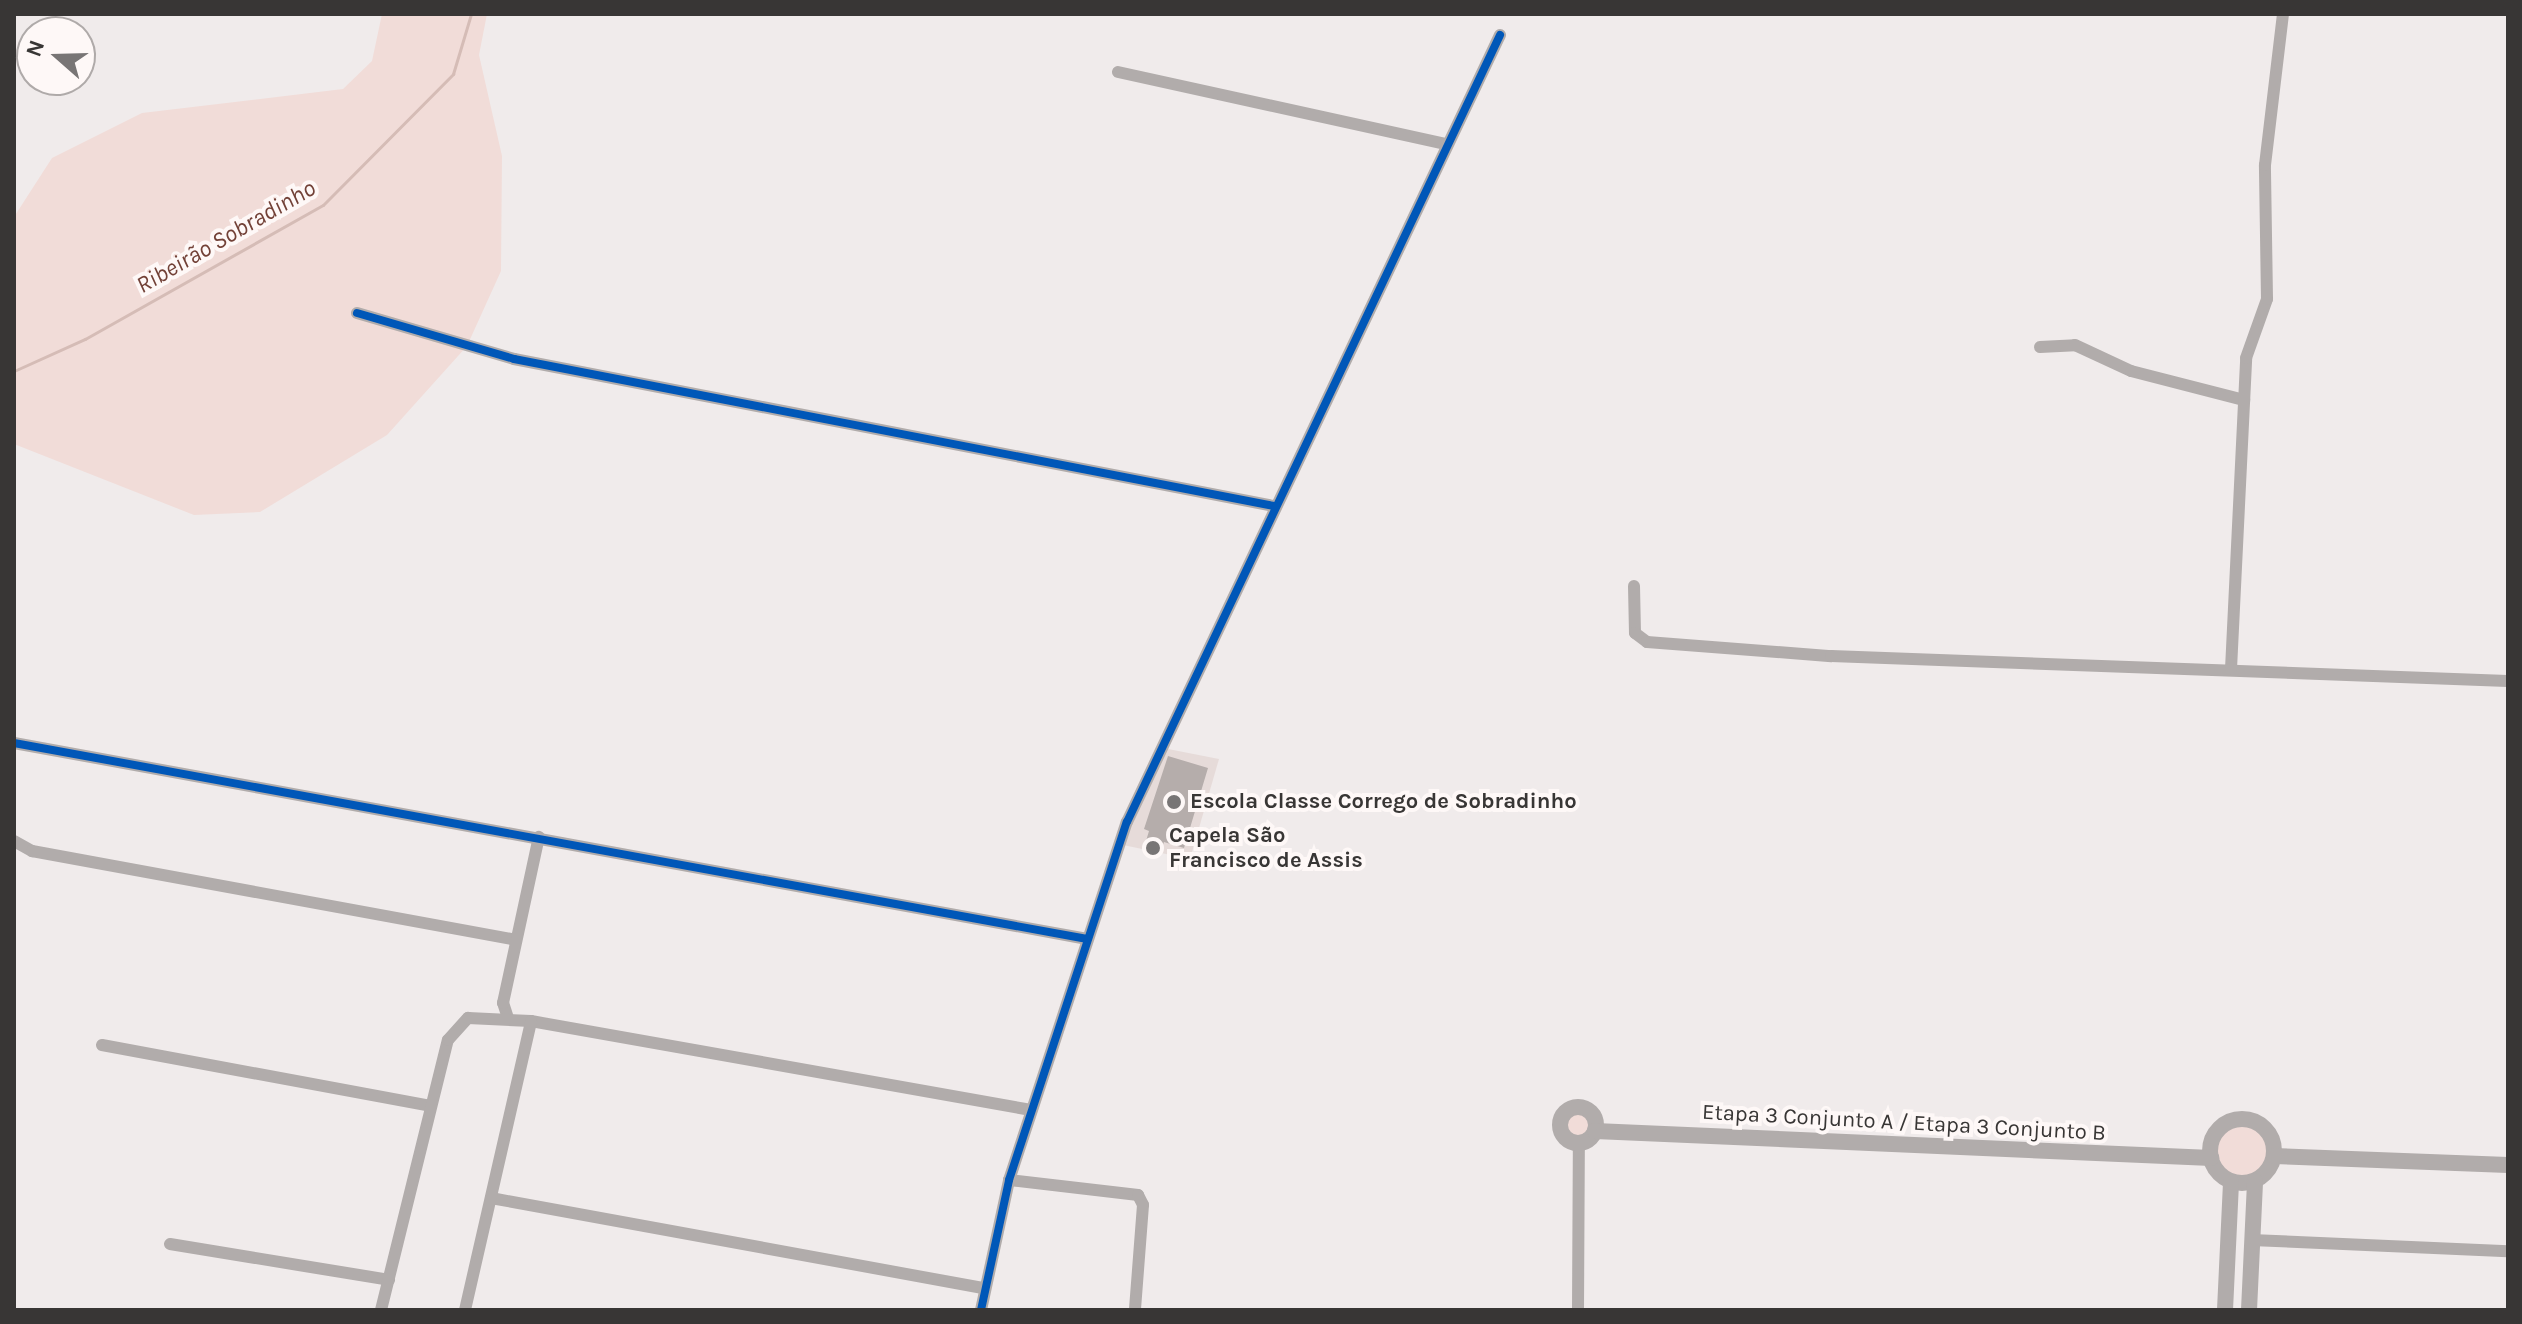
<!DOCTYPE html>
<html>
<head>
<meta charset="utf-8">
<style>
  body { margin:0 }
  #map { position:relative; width:2522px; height:1324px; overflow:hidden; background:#f0ebeb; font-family:Karla,sans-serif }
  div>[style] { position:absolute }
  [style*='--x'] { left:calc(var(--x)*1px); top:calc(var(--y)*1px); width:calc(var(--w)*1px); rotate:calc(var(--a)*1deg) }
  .built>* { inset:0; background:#e6dbd9 }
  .green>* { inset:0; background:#f1dcd8 }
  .round { border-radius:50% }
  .stream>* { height:3px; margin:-1.5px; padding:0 1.5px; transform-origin:1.5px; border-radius:1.5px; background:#d5bcb6 }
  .building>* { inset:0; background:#b5adab }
  .minor>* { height:12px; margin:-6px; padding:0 6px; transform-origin:6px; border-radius:6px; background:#b1acab }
  .tertiary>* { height:16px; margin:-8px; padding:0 8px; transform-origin:8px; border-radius:8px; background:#b1acab }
  .tertiary>.ring { margin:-8px; padding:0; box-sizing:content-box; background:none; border:16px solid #b1acab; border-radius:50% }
  .cycleway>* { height:8px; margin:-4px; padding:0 4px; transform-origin:4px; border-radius:4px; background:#0057b8 }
  .dots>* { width:22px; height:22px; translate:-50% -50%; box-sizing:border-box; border:4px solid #fef8f7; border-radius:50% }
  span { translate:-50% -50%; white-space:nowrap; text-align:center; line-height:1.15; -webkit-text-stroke:8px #fef8f7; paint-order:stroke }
  .poi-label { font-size:22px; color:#383635; font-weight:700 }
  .left { translate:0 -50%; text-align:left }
  .street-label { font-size:22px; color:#383635 }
  .water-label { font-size:24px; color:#724137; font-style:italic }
  .frame { position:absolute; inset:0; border:16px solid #383635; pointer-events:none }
  .north { position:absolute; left:16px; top:16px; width:80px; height:80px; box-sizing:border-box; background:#fef8f7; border:2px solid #afaaa9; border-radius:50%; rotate:290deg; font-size:22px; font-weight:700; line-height:32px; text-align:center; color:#383635 }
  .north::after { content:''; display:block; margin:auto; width:28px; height:36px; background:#787575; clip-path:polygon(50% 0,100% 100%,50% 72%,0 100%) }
</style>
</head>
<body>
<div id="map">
  <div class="built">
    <i style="clip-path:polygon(1163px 748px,1219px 759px,1190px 859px,1123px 845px)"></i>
  </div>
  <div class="green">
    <i style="clip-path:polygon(382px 14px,487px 14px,479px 55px,502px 156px,501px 271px,467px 346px,387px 435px,260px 512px,194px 515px,14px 444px,14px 217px,52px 158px,142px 113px,343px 89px,372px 61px)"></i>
    <i class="round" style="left:1563px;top:1110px;width:30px;height:30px"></i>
    <i class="round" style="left:2216px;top:1125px;width:52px;height:52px"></i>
  </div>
  <div class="stream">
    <i style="--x:14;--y:371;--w:78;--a:-24.3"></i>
    <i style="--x:85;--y:339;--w:273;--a:-29.4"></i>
    <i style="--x:323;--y:205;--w:185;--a:-45.2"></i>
    <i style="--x:453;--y:74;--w:63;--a:-73.3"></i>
  </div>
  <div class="building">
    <i style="clip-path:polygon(1168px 756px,1208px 768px,1184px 848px,1164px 842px,1159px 856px,1143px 851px,1149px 831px,1144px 829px)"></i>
  </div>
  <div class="minor">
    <i style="--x:1118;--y:72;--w:336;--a:12.4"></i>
    <i style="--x:357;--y:313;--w:164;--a:16.3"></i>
    <i style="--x:514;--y:359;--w:774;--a:10.95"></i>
    <i style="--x:2040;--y:347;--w:35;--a:-3"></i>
    <i style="--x:2075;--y:345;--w:62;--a:24.9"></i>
    <i style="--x:2131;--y:371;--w:117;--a:14.4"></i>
    <i style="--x:1634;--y:586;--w:47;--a:88.8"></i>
    <i style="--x:1635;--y:633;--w:15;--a:37"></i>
    <i style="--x:1647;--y:642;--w:185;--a:4.4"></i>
    <i style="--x:1831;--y:656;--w:677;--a:2.11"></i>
    <i style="--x:2231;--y:669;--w:311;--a:-87.2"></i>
    <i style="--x:2246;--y:358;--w:63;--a:-70.4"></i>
    <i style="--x:2267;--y:299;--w:134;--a:-90.9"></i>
    <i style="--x:2265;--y:165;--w:152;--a:-83.2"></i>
    <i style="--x:14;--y:743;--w:1091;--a:10.35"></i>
    <i style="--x:14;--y:841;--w:21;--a:29"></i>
    <i style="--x:32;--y:851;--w:492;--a:10.4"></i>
    <i style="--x:508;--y:1018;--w:16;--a:-108"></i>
    <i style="--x:503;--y:1003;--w:170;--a:-77.8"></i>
    <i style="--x:102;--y:1045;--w:334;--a:10.5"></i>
    <i style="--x:1009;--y:1180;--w:130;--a:6.6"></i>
    <i style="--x:1138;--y:1195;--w:11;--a:63"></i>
    <i style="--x:1143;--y:1205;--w:105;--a:94.4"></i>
    <i style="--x:491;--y:1198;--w:500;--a:10.37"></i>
    <i style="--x:2251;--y:1240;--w:257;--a:2.5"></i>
    <i style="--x:170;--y:1244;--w:222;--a:9.3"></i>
    <i style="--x:381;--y:1310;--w:278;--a:-76.1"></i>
    <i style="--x:448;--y:1040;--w:30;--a:-48"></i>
    <i style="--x:468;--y:1018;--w:63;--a:2.7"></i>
    <i style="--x:531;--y:1021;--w:508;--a:10.09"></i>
    <i style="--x:465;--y:1310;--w:296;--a:-77.1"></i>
    <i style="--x:981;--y:1310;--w:133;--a:-77.8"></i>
    <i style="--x:1009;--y:1180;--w:377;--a:-71.8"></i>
    <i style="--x:1127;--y:822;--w:871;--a:-64.64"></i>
    <i style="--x:1578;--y:1310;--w:167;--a:-89.7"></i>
  </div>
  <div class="tertiary">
    <i class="ring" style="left:1560px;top:1107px;width:20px;height:20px"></i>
    <i class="ring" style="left:2210px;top:1119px;width:48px;height:48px"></i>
    <i style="--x:1595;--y:1131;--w:617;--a:2.51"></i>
    <i style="--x:2274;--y:1156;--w:234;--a:2.2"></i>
    <i style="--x:2225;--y:1310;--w:128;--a:-87.3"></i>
    <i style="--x:2249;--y:1310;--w:129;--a:-87.3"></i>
  </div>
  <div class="cycleway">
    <i style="--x:357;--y:313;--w:164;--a:16.3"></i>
    <i style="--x:514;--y:359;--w:774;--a:10.95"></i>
    <i style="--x:14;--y:743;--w:1091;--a:10.35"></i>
    <i style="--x:981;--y:1310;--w:133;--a:-77.8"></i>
    <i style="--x:1009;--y:1180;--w:377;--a:-71.8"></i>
    <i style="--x:1127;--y:822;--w:871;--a:-64.64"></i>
  </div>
  <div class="dots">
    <i style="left:1174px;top:802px;background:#787575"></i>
    <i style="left:1153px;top:848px;background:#787575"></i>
  </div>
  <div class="poi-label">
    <span class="left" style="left:1190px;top:802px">Escola Classe Corrego de Sobradinho</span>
    <span class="left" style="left:1169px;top:848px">Capela São<br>Francisco de Assis</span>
  </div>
  <div class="street-label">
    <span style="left:1904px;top:1123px;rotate:3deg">Etapa 3 Conjunto A / Etapa 3 Conjunto B</span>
  </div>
  <div class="water-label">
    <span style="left:226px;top:237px;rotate:-30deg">Ribeirão Sobradinho</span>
  </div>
  <div class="frame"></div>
  <div class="north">N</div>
</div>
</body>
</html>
